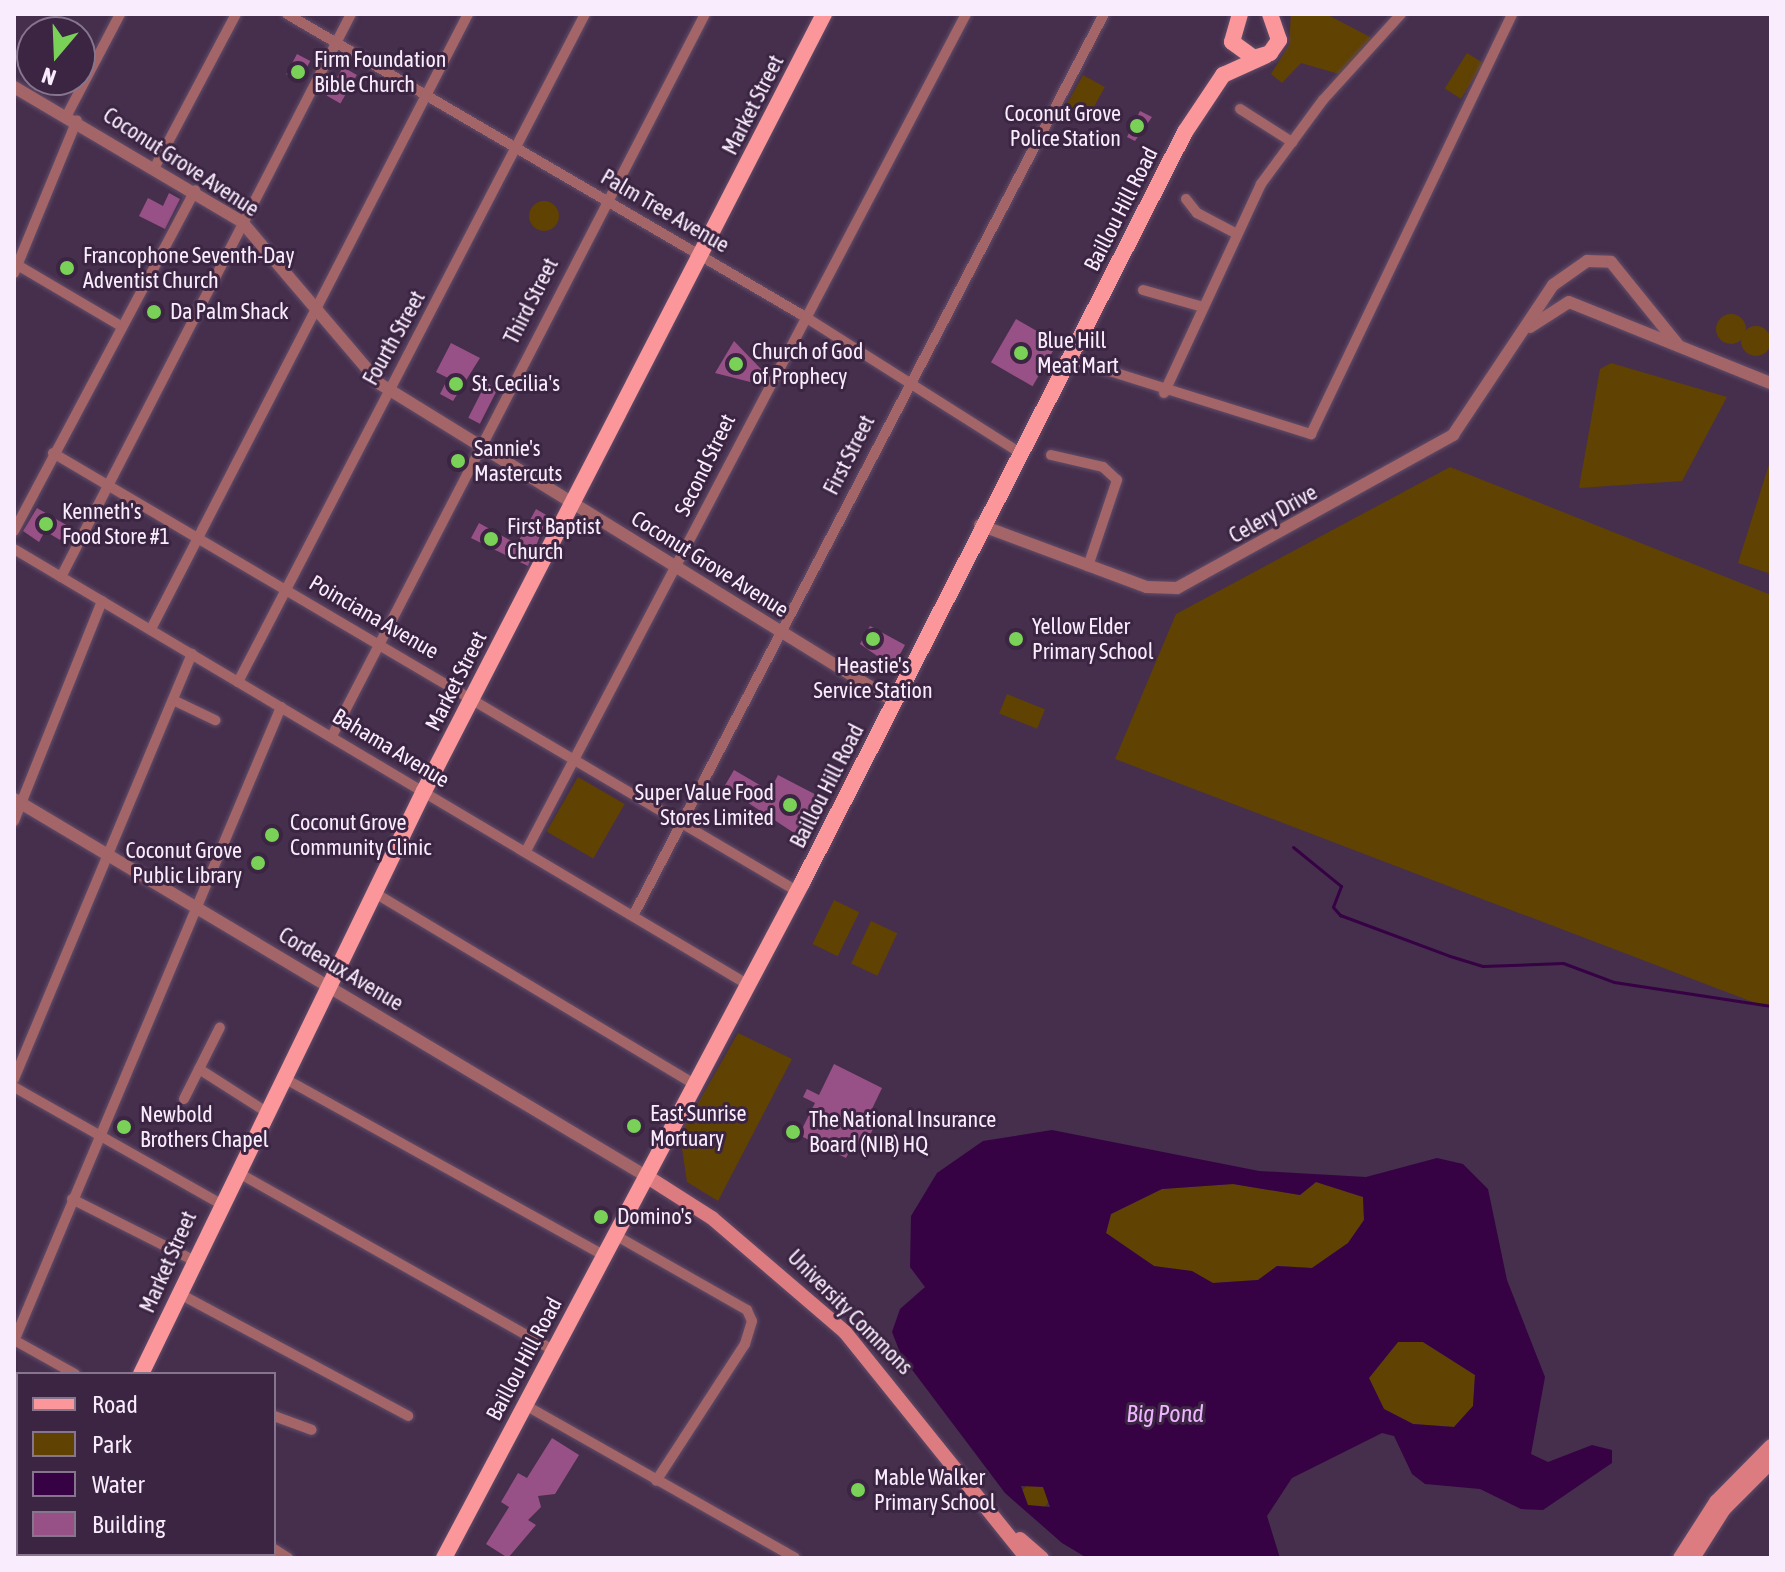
<!DOCTYPE html>
<html>
<head>
<meta charset="utf-8">
<style>
  body { margin:0 }
  #map { position:relative; width:1785px; height:1572px; overflow:hidden; background:#452f4d; font-family:"Asap Condensed",sans-serif }
  div>[style] { position:absolute }
  [style*='--x'] { left:calc(var(--x)*1px); top:calc(var(--y)*1px); width:calc(var(--w)*1px); rotate:calc(var(--a)*1deg) }
  .green>* { inset:0; background:#604203; transform-origin:0 0 }
  .round { border-radius:50% }
  .water>* { inset:0; background:#360244 }
  .stream>* { height:3px; margin:-1.5px; padding:0 1.5px; transform-origin:1.5px; border-radius:1.5px; background:#360244 }
  .building>* { inset:0; background:#985186; transform-origin:0 0 }
  .roads { filter:drop-shadow(0 0 2px #624d69) drop-shadow(0 0 2px #624d69) }
  .minor>* { height:10px; margin:-5px; padding:0 5px; transform-origin:5px; border-radius:5px; background:#a36567 }
  .tertiary>* { height:12px; margin:-6px; padding:0 6px; transform-origin:6px; border-radius:6px; background:#a36567 }
  .secondary>* { height:14px; margin:-7px; padding:0 7px; transform-origin:7px; border-radius:7px; background:#dd7c80 }
  .primary>* { height:16px; margin:-8px; padding:0 8px; transform-origin:8px; border-radius:8px; background:#fb979a }
  .dots>* { width:22px; height:22px; translate:-50% -50%; box-sizing:border-box; border:4px solid #3b2542; border-radius:50% }
  span { translate:-50% -50%; white-space:nowrap; text-align:center; line-height:1.15; -webkit-text-stroke:6px #3b2542; paint-order:stroke }
  .poi-label { font-size:22px; color:#f9edfd }
  .left { translate:0 -50%; text-align:left }
  .right { translate:-100% -50%; text-align:right }
  .street-label { font-size:22px; color:#f9edfd }
  .water-label { font-size:24px; color:#edb5ff; font-style:italic }
  .frame { position:absolute; inset:0; border:16px solid #f9edfd; pointer-events:none }
  .legend { position:absolute; left:16px; top:1372px; width:260px; height:184px; box-sizing:border-box; background:#3b2542; border:2px solid #87758d; margin:0; padding:10px 14px; list-style:none; font-size:24px; color:#f9edfd }
  .legend li { display:flex; align-items:center; gap:16px; height:40px }
  .legend b { width:40px; border:2px solid #87758d }
  .north { position:absolute; left:16px; top:16px; width:80px; height:80px; box-sizing:border-box; background:#3b2542; border:2px solid #87758d; border-radius:50%; rotate:199deg; font-size:22px; font-weight:700; line-height:32px; text-align:center; color:#f9edfd }
  .north::after { content:''; display:block; margin:auto; width:28px; height:36px; background:#79d157; clip-path:polygon(50% 0,100% 100%,50% 72%,0 100%) }
</style>
</head>
<body>
<div id="map">
  <div class="green">
    <i style="clip-path:polygon(1291px 14px,1326px 14px,1372px 38px,1339px 74px,1301px 63px,1282px 83px,1271px 74px,1289px 45px)"></i>
    <i style="left:1467px;top:53px;width:19px;height:42px;rotate:32deg"></i>
    <i style="left:1083px;top:75px;width:25px;height:41px;rotate:29deg"></i>
    <i class="round" style="left:529px;top:201px;width:30px;height:30px"></i>
    <i class="round" style="left:1716px;top:314px;width:30px;height:30px"></i>
    <i class="round" style="left:1741px;top:326px;width:30px;height:30px"></i>
    <i style="clip-path:polygon(1611px 363px,1727px 397px,1682px 481px,1579px 488px,1600px 369px)"></i>
    <i style="clip-path:polygon(1771px 458px,1771px 574px,1738px 563px)"></i>
    <i style="clip-path:polygon(1450px 467px,1771px 595px,1771px 1009px,1115px 759px,1176px 614px)"></i>
    <i style="left:1007px;top:694px;width:41px;height:21px;rotate:22deg"></i>
    <i style="left:578px;top:777px;width:54px;height:63px;rotate:30deg"></i>
    <i style="left:834px;top:900px;width:28px;height:49px;rotate:26deg"></i>
    <i style="left:871px;top:921px;width:29px;height:47px;rotate:25deg"></i>
    <i style="clip-path:polygon(738px 1033px,792px 1059px,718px 1201px,687px 1182px,680px 1135px)"></i>
    <i style="clip-path:polygon(1316px 1182px,1363px 1197px,1364px 1220px,1348px 1243px,1312px 1268px,1277px 1266px,1258px 1280px,1213px 1283px,1154px 1266px,1106px 1233px,1111px 1214px,1162px 1189px,1233px 1184px,1300px 1195px)"></i>
    <i style="clip-path:polygon(1398px 1342px,1423px 1342px,1475px 1375px,1473px 1406px,1454px 1427px,1413px 1424px,1384px 1409px,1369px 1378px)"></i>
    <i class="round" style="left:1021px;top:1483px;width:28px;height:28px"></i>
  </div>
  <div class="water">
    <i style="clip-path:polygon(evenodd,1052px 1130px,1259px 1171px,1366px 1177px,1437px 1158px,1463px 1164px,1488px 1189px,1507px 1280px,1545px 1377px,1531px 1454px,1548px 1462px,1592px 1445px,1612px 1450px,1612px 1463px,1543px 1510px,1521px 1509px,1480px 1489px,1425px 1484px,1412px 1474px,1394px 1436px,1382px 1433px,1292px 1478px,1267px 1516px,1280px 1558px,1087px 1558px,1062px 1543px,1005px 1493px,901px 1355px,892px 1332px,900px 1309px,925px 1287px,910px 1267px,911px 1216px,937px 1173px,983px 1141px,1052px 1130px,1316px 1182px,1363px 1197px,1364px 1220px,1348px 1243px,1312px 1268px,1277px 1266px,1258px 1280px,1213px 1283px,1192px 1271px,1154px 1266px,1106px 1233px,1111px 1214px,1162px 1189px,1233px 1184px,1300px 1195px,1316px 1182px,1052px 1130px,1398px 1342px,1423px 1342px,1475px 1375px,1473px 1406px,1454px 1427px,1413px 1424px,1384px 1409px,1369px 1378px,1398px 1342px,1052px 1130px,1021px 1486px,1043px 1487px,1050px 1507px,1028px 1505px,1021px 1486px)"></i>
  </div>
  <div class="stream">
    <i style="--x:1293;--y:847;--w:62;--a:39.1"></i>
    <i style="--x:1341;--y:886;--w:22;--a:111"></i>
    <i style="--x:1333;--y:907;--w:11;--a:49"></i>
    <i style="--x:1340;--y:915;--w:117;--a:20.4"></i>
    <i style="--x:1450;--y:956;--w:34;--a:17"></i>
    <i style="--x:1483;--y:966;--w:80;--a:-2.1"></i>
    <i style="--x:1563;--y:963;--w:54;--a:20.4"></i>
    <i style="--x:1614;--y:982;--w:159;--a:8.7"></i>
  </div>
  <div class="building">
    <i style="left:297px;top:54px;width:15px;height:23px;rotate:28deg"></i>
    <i style="left:343px;top:67px;width:16px;height:33px;rotate:30deg"></i>
    <i style="clip-path:polygon(1140px 111px,1152px 117px,1135px 141px,1127px 137px)"></i>
    <i style="clip-path:polygon(169px 193px,180px 199px,165px 229px,139px 216px,148px 198px,163px 206px)"></i>
    <i style="left:1016px;top:319px;width:48px;height:50px;rotate:30deg"></i>
    <i style="clip-path:polygon(734px 341px,761px 369px,762px 385px,715px 373px)"></i>
    <i style="clip-path:polygon(451px 343px,480px 358px,453px 401px,440px 394px,448px 378px,436px 372px)"></i>
    <i style="left:486px;top:383px;width:13px;height:39px;rotate:27deg"></i>
    <i style="clip-path:polygon(37px 508px,68px 526px,60px 540px,45px 531px,39px 542px,23px 531px)"></i>
    <i style="clip-path:polygon(536px 509px,548px 516px,528px 566px,471px 538px,479px 523px,517px 544px)"></i>
    <i style="clip-path:polygon(870px 626px,905px 645px,893px 667px,860px 644px)"></i>
    <i style="clip-path:polygon(734px 770px,770px 791px,778px 775px,828px 801px,808px 842px,724px 787px)"></i>
    <i style="clip-path:polygon(834px 1064px,882px 1088px,871px 1111px,880px 1115px,862px 1151px,852px 1146px,846px 1158px,799px 1135px,815px 1103px,803px 1097px,807px 1089px,819px 1095px)"></i>
    <i style="clip-path:polygon(552px 1438px,579px 1455px,555px 1494px,538px 1496px,541px 1507px,528px 1520px,536px 1525px,508px 1558px,486px 1544px,509px 1507px,501px 1502px,518px 1473px,527px 1478px)"></i>
  </div>
  <div class="roads">
    <div class="minor">
      <i style="--x:287;--y:14;--w:597;--a:30.3"></i>
      <i style="--x:802;--y:315;--w:254;--a:32.3"></i>
      <i style="--x:1240;--y:109;--w:62;--a:32.4"></i>
      <i style="--x:67;--y:115;--w:114;--a:-62.3"></i>
      <i style="--x:156;--y:165;--w:171;--a:-62.1"></i>
      <i style="--x:1186;--y:199;--w:18;--a:52"></i>
      <i style="--x:1197;--y:213;--w:45;--a:27.7"></i>
      <i style="--x:14;--y:263;--w:124;--a:30.5"></i>
      <i style="--x:14;--y:273;--w:165;--a:-67.6"></i>
      <i style="--x:1143;--y:290;--w:62;--a:15.8"></i>
      <i style="--x:1068;--y:358;--w:255;--a:17.4"></i>
      <i style="--x:1311;--y:434;--w:466;--a:-64.4"></i>
      <i style="--x:1164;--y:393;--w:230;--a:-65.1"></i>
      <i style="--x:1261;--y:184;--w:104;--a:-53.6"></i>
      <i style="--x:1323;--y:100;--w:116;--a:-47.8"></i>
      <i style="--x:53;--y:453;--w:863;--a:30.49"></i>
      <i style="--x:1051;--y:455;--w:53;--a:13"></i>
      <i style="--x:1103;--y:467;--w:19;--a:43"></i>
      <i style="--x:1117;--y:480;--w:91;--a:108.6"></i>
      <i style="--x:14;--y:531;--w:386;--a:-62"></i>
      <i style="--x:14;--y:549;--w:852;--a:30.69"></i>
      <i style="--x:61;--y:577;--w:633;--a:-62.75"></i>
      <i style="--x:151;--y:629;--w:692;--a:-62.73"></i>
      <i style="--x:238;--y:682;--w:753;--a:-62.55"></i>
      <i style="--x:173;--y:700;--w:47;--a:25.5"></i>
      <i style="--x:332;--y:736;--w:813;--a:-62.68"></i>
      <i style="--x:14;--y:821;--w:237;--a:-68.2"></i>
      <i style="--x:526;--y:851;--w:946;--a:-62.27"></i>
      <i style="--x:375;--y:893;--w:372;--a:30.9"></i>
      <i style="--x:633;--y:916;--w:1018;--a:-62.43"></i>
      <i style="--x:199;--y:1069;--w:78;--a:32.5"></i>
      <i style="--x:282;--y:1077;--w:367;--a:29"></i>
      <i style="--x:14;--y:1079;--w:461;--a:-67.3"></i>
      <i style="--x:14;--y:1087;--w:236;--a:29.5"></i>
      <i style="--x:184;--y:1099;--w:80;--a:-63.4"></i>
      <i style="--x:237;--y:1172;--w:365;--a:29.4"></i>
      <i style="--x:72;--y:1199;--w:136;--a:26.8"></i>
      <i style="--x:615;--y:1235;--w:152;--a:29.6"></i>
      <i style="--x:747;--y:1310;--w:12;--a:66"></i>
      <i style="--x:752;--y:1321;--w:24;--a:107"></i>
      <i style="--x:745;--y:1344;--w:163;--a:123"></i>
      <i style="--x:178;--y:1293;--w:261;--a:28.1"></i>
      <i style="--x:14;--y:1340;--w:70;--a:29.1"></i>
      <i style="--x:14;--y:1341;--w:688;--a:-67.16"></i>
      <i style="--x:525;--y:1405;--w:310;--a:29.5"></i>
      <i style="--x:274;--y:1416;--w:40;--a:20.2"></i>
      <i style="--x:274;--y:1549;--w:17;--a:33"></i>
      <i style="--x:186;--y:1554;--w:8;--a:30"></i>
      <i style="--x:216;--y:1558;--w:5;--a:-53"></i>
    </div>
    <div class="tertiary">
      <i style="--x:14;--y:87;--w:265;--a:30.6"></i>
      <i style="--x:242;--y:222;--w:213;--a:49.6"></i>
      <i style="--x:380;--y:384;--w:605;--a:31.69"></i>
      <i style="--x:1530;--y:327;--w:46;--a:-32.7"></i>
      <i style="--x:1569;--y:302;--w:218;--a:21.9"></i>
      <i style="--x:980;--y:525;--w:178;--a:20.4"></i>
      <i style="--x:1147;--y:587;--w:30;--a:2"></i>
      <i style="--x:1177;--y:588;--w:316;--a:-29"></i>
      <i style="--x:1453;--y:435;--w:180;--a:-56.3"></i>
      <i style="--x:1553;--y:285;--w:42;--a:-35.2"></i>
      <i style="--x:1587;--y:261;--w:24;--a:2"></i>
      <i style="--x:1611;--y:262;--w:108;--a:51"></i>
      <i style="--x:14;--y:799;--w:736;--a:30.82"></i>
    </div>
    <div class="secondary">
      <i style="--x:646;--y:1176;--w:78;--a:32.5"></i>
      <i style="--x:712;--y:1218;--w:175;--a:40.6"></i>
      <i style="--x:845;--y:1332;--w:290;--a:51.2"></i>
      <i style="--x:1020;--y:1539;--w:29;--a:41"></i>
      <i style="--x:1680;--y:1558;--w:67;--a:-57.3"></i>
      <i style="--x:1716;--y:1502;--w:78;--a:-45.5"></i>
      <i style="--x:1693;--y:1558;--w:58;--a:-57.7"></i>
      <i style="--x:1724;--y:1509;--w:66;--a:-45"></i>
    </div>
    <div class="primary">
      <i style="--x:1240;--y:14;--w:29;--a:106"></i>
      <i style="--x:1232;--y:42;--w:27;--a:36"></i>
      <i style="--x:1254;--y:58;--w:17;--a:-17"></i>
      <i style="--x:1270;--y:53;--w:16;--a:-55"></i>
      <i style="--x:1279;--y:40;--w:28;--a:-109"></i>
      <i style="--x:141;--y:1374;--w:648;--a:-64.11"></i>
      <i style="--x:424;--y:791;--w:874;--a:-62.76"></i>
      <i style="--x:55;--y:1558;--w:4;--a:-63"></i>
      <i style="--x:444;--y:1558;--w:764;--a:-62.06"></i>
      <i style="--x:802;--y:883;--w:843;--a:-62.98"></i>
      <i style="--x:1185;--y:132;--w:69;--a:-56.3"></i>
      <i style="--x:1223;--y:75;--w:46;--a:-24.3"></i>
    </div>
  </div>
  <div class="dots">
    <i style="left:298px;top:72px;background:#79d157"></i>
    <i style="left:1137px;top:126px;background:#79d157"></i>
    <i style="left:67px;top:268px;background:#79d157"></i>
    <i style="left:154px;top:312px;background:#79d157"></i>
    <i style="left:1021px;top:353px;background:#79d157"></i>
    <i style="left:736px;top:364px;background:#79d157"></i>
    <i style="left:456px;top:384px;background:#79d157"></i>
    <i style="left:458px;top:461px;background:#79d157"></i>
    <i style="left:46px;top:524px;background:#79d157"></i>
    <i style="left:491px;top:539px;background:#79d157"></i>
    <i style="left:873px;top:639px;background:#79d157"></i>
    <i style="left:1016px;top:639px;background:#79d157"></i>
    <i style="left:790px;top:805px;background:#79d157"></i>
    <i style="left:272px;top:835px;background:#79d157"></i>
    <i style="left:258px;top:863px;background:#79d157"></i>
    <i style="left:634px;top:1126px;background:#79d157"></i>
    <i style="left:124px;top:1127px;background:#79d157"></i>
    <i style="left:793px;top:1132px;background:#79d157"></i>
    <i style="left:601px;top:1217px;background:#79d157"></i>
    <i style="left:858px;top:1490px;background:#79d157"></i>
  </div>
  <div class="poi-label">
    <span class="left" style="left:314px;top:72px">Firm Foundation<br>Bible Church</span>
    <span class="right" style="left:1121px;top:126px">Coconut Grove<br>Police Station</span>
    <span class="left" style="left:83px;top:268px">Francophone Seventh-Day<br>Adventist Church</span>
    <span class="left" style="left:170px;top:312px">Da Palm Shack</span>
    <span class="left" style="left:1037px;top:353px">Blue Hill<br>Meat Mart</span>
    <span class="left" style="left:752px;top:364px">Church of God<br>of Prophecy</span>
    <span class="left" style="left:472px;top:384px">St. Cecilia's</span>
    <span class="left" style="left:474px;top:461px">Sannie's<br>Mastercuts</span>
    <span class="left" style="left:62px;top:524px">Kenneth's<br>Food Store #1</span>
    <span class="left" style="left:507px;top:539px">First Baptist<br>Church</span>
    <span class="left" style="left:1032px;top:639px">Yellow Elder<br>Primary School</span>
    <span style="left:873px;top:678px">Heastie's<br>Service Station</span>
    <span class="right" style="left:774px;top:805px">Super Value Food<br>Stores Limited</span>
    <span class="left" style="left:290px;top:835px">Coconut Grove<br>Community Clinic</span>
    <span class="right" style="left:242px;top:863px">Coconut Grove<br>Public Library</span>
    <span class="left" style="left:650px;top:1126px">East Sunrise<br>Mortuary</span>
    <span class="left" style="left:140px;top:1127px">Newbold<br>Brothers Chapel</span>
    <span class="left" style="left:809px;top:1132px">The National Insurance<br>Board (NIB) HQ</span>
    <span class="left" style="left:617px;top:1217px">Domino's</span>
    <span class="left" style="left:874px;top:1490px">Mable Walker<br>Primary School</span>
  </div>
  <div class="street-label">
    <span style="left:753px;top:105px;rotate:-63deg">Market Street</span>
    <span style="left:181px;top:162px;rotate:33deg">Coconut Grove Avenue</span>
    <span style="left:1121px;top:209px;rotate:-63deg">Baillou Hill Road</span>
    <span style="left:665px;top:211px;rotate:30deg">Palm Tree Avenue</span>
    <span style="left:531px;top:301px;rotate:-63deg">Third Street</span>
    <span style="left:394px;top:338px;rotate:-61deg">Fourth Street</span>
    <span style="left:849px;top:455px;rotate:-63deg">First Street</span>
    <span style="left:705px;top:465px;rotate:-64deg">Second Street</span>
    <span style="left:1273px;top:514px;rotate:-29deg">Celery Drive</span>
    <span style="left:710px;top:564px;rotate:32deg">Coconut Grove Avenue</span>
    <span style="left:374px;top:617px;rotate:30deg">Poinciana Avenue</span>
    <span style="left:456px;top:681px;rotate:-63deg">Market Street</span>
    <span style="left:391px;top:748px;rotate:31deg">Bahama Avenue</span>
    <span style="left:827px;top:786px;rotate:-63deg">Baillou Hill Road</span>
    <span style="left:341px;top:969px;rotate:31deg">Cordeaux Avenue</span>
    <span style="left:168px;top:1262px;rotate:-66deg">Market Street</span>
    <span style="left:850px;top:1312px;rotate:45deg">University Commons</span>
    <span style="left:524px;top:1359px;rotate:-62deg">Baillou Hill Road</span>
  </div>
  <div class="water-label">
    <span style="left:1165px;top:1414px">Big Pond</span>
  </div>
  <div class="frame"></div>
  <ul class="legend">
  <li><b style="height:10px;background:#fb979a"></b>Road</li>
  <li><b style="height:22px;background:#604203"></b>Park</li>
  <li><b style="height:22px;background:#360244"></b>Water</li>
  <li><b style="height:22px;background:#985186"></b>Building</li>
  </ul>
  <div class="north">N</div>
</div>
</body>
</html>
